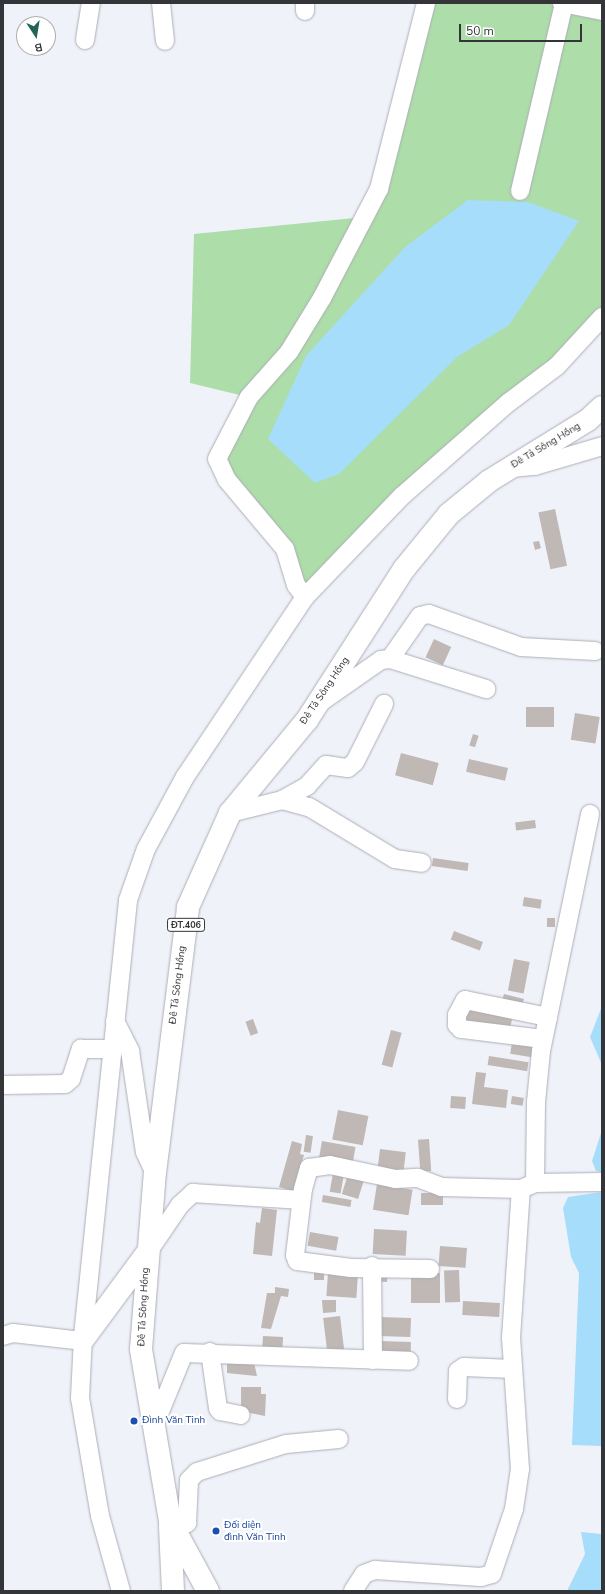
<!DOCTYPE html>
<html>
<head>
<meta charset="utf-8">
<style>
  body { margin:0 }
  #map { position:relative; width:605px; height:1594px; overflow:hidden; background:#f0f2fa; font-family:"Nunito Sans",sans-serif }
  div>[style] { position:absolute }
  [style*='--x'] { left:calc(var(--x)*1px); top:calc(var(--y)*1px); width:calc(var(--w)*1px); rotate:calc(var(--a)*1deg) }
  .green>* { inset:0; background:#addea9 }
  .water>* { inset:0; background:#a5ddfa }
  .building>* { inset:0; background:#bfb8b4; transform-origin:0 0 }
  .roads { filter:drop-shadow(0 0 1px #acadb5) drop-shadow(0 0 1px #acadb5) }
  .minor>* { height:18px; margin:-9px; padding:0 9px; transform-origin:9px; border-radius:9px; background:#fff }
  .major>* { height:22px; margin:-11px; padding:0 11px; transform-origin:11px; border-radius:11px; background:#fff }
  .dots>* { width:11px; height:11px; translate:-50% -50%; box-sizing:border-box; border:2px solid #fff; border-radius:50% }
  span { translate:-50% -50%; white-space:nowrap; text-align:center; line-height:1.15; -webkit-text-stroke:4px #fff; paint-order:stroke }
  .shield-label span { padding:1px 3px; background:#fff; border:1px solid; border-radius:3px; -webkit-text-stroke-width:0 }
  .shield-label { font-size:9px; color:#343538; font-weight:700 }
  .street-label { font-size:10px; color:#343538 }
  .transit-label { font-size:10px; color:#164399 }
  .left { translate:0 -50%; text-align:left }
  .frame { position:absolute; inset:0; border:4px solid #343538; pointer-events:none }
  .north { position:absolute; left:16px; top:16px; width:40px; height:40px; box-sizing:border-box; background:#fff; border:1px solid #aeaeaf; border-radius:50%; rotate:168deg; font-size:11px; font-weight:700; line-height:16px; text-align:center; color:#343538 }
  .north::after { content:''; display:block; margin:auto; width:14px; height:18px; background:#216557; clip-path:polygon(50% 0,100% 100%,50% 72%,0 100%) }
  .scale { position:absolute; left:459px; top:24px; width:123px; height:18px; box-sizing:border-box; border:2px solid #343538; border-top:0; padding-left:5px; font-size:12px; line-height:14px; white-space:nowrap; color:#343538; -webkit-text-stroke:3px #fff; paint-order:stroke }
</style>
</head>
<body>
<div id="map">
  <div class="green">
    <i style="clip-path:polygon(426px 3px,562px 3px,602px 11px,602px 317px,305px 597px,285px 549px,217px 459px,248px 397px,190px 383px,194px 234px,364px 217px)"></i>
  </div>
  <div class="water">
    <i style="clip-path:polygon(468px 200px,528px 202px,579px 221px,509px 325px,457px 357px,339px 474px,315px 483px,268px 439px,306px 356px,405px 247px)"></i>
    <i style="clip-path:polygon(602px 1006px,602px 1065px,590px 1037px)"></i>
    <i style="clip-path:polygon(602px 1130px,602px 1172px,596px 1171px,592px 1161px)"></i>
    <i style="clip-path:polygon(602px 1192px,602px 1446px,572px 1445px,579px 1273px,571px 1257px,563px 1208px,568px 1197px)"></i>
    <i style="clip-path:polygon(581px 1532px,602px 1534px,602px 1591px,567px 1591px,585px 1554px)"></i>
  </div>
  <div class="building">
    <i style="left:555px;top:509px;width:58px;height:17px;rotate:78deg"></i>
    <i style="clip-path:polygon(539px 541px,541px 548px,535px 550px,533px 542px)"></i>
    <i style="left:434px;top:639px;width:19px;height:20px;rotate:25deg"></i>
    <i style="left:526px;top:707px;width:28px;height:20px"></i>
    <i style="left:575px;top:713px;width:25px;height:27px;rotate:9deg"></i>
    <i style="left:473px;top:734px;width:6px;height:12px;rotate:18deg"></i>
    <i style="left:401px;top:753px;width:39px;height:23px;rotate:15deg"></i>
    <i style="left:469px;top:759px;width:40px;height:13px;rotate:13deg"></i>
    <i style="left:535px;top:820px;width:8px;height:20px;rotate:83deg"></i>
    <i style="left:433px;top:858px;width:36px;height:8px;rotate:8deg"></i>
    <i style="left:524px;top:897px;width:18px;height:9px;rotate:9deg"></i>
    <i style="left:547px;top:918px;width:8px;height:9px"></i>
    <i style="left:454px;top:931px;width:31px;height:9px;rotate:21deg"></i>
    <i style="left:514px;top:959px;width:16px;height:32px;rotate:11deg"></i>
    <i style="clip-path:polygon(504px 994px,524px 999px,521px 1007px,502px 1001px)"></i>
    <i style="left:467px;top:1004px;width:47px;height:19px;rotate:11deg"></i>
    <i style="left:253px;top:1019px;width:15px;height:8px;rotate:70deg"></i>
    <i style="left:391px;top:1030px;width:11px;height:36px;rotate:15deg"></i>
    <i style="left:513px;top:1036px;width:25px;height:18px;rotate:9deg"></i>
    <i style="left:489px;top:1056px;width:40px;height:9px;rotate:9deg"></i>
    <i style="clip-path:polygon(476px 1072px,486px 1073px,484px 1087px,508px 1090px,506px 1108px,472px 1104px)"></i>
    <i style="left:451px;top:1096px;width:15px;height:12px;rotate:4deg"></i>
    <i style="left:512px;top:1096px;width:12px;height:8px;rotate:9deg"></i>
    <i style="left:338px;top:1110px;width:31px;height:30px;rotate:11deg"></i>
    <i style="left:306px;top:1135px;width:7px;height:17px;rotate:8deg"></i>
    <i style="left:429px;top:1139px;width:32px;height:11px;rotate:86deg"></i>
    <i style="clip-path:polygon(292px 1141px,302px 1144px,300px 1154px,304px 1155px,293px 1191px,279px 1187px)"></i>
    <i style="left:322px;top:1141px;width:34px;height:17px;rotate:10deg"></i>
    <i style="left:380px;top:1149px;width:26px;height:22px;rotate:7deg"></i>
    <i style="left:333px;top:1173px;width:11px;height:19px;rotate:10deg"></i>
    <i style="left:348px;top:1174px;width:17px;height:21px;rotate:17deg"></i>
    <i style="left:377px;top:1184px;width:36px;height:26px;rotate:9deg"></i>
    <i style="left:443px;top:1193px;width:12px;height:22px;rotate:90deg"></i>
    <i style="left:323px;top:1195px;width:29px;height:7px;rotate:10deg"></i>
    <i style="clip-path:polygon(262px 1208px,277px 1210px,272px 1256px,253px 1254px,256px 1222px,260px 1223px)"></i>
    <i style="left:374px;top:1229px;width:33px;height:25px;rotate:3deg"></i>
    <i style="left:310px;top:1232px;width:29px;height:14px;rotate:10deg"></i>
    <i style="left:440px;top:1246px;width:27px;height:20px;rotate:4deg"></i>
    <i style="clip-path:polygon(388px 1269px,387px 1282px,374px 1281px)"></i>
    <i style="left:314px;top:1270px;width:10px;height:10px"></i>
    <i style="left:459px;top:1270px;width:32px;height:15px;rotate:88deg"></i>
    <i style="left:328px;top:1273px;width:30px;height:23px;rotate:4deg"></i>
    <i style="left:440px;top:1273px;width:30px;height:29px;rotate:90deg"></i>
    <i style="clip-path:polygon(275px 1287px,289px 1289px,288px 1297px,281px 1296px,271px 1329px,261px 1328px,267px 1293px,275px 1293px)"></i>
    <i style="clip-path:polygon(322px 1300px,336px 1300px,336px 1312px,323px 1313px)"></i>
    <i style="left:463px;top:1301px;width:37px;height:14px;rotate:3deg"></i>
    <i style="left:340px;top:1316px;width:34px;height:17px;rotate:83deg"></i>
    <i style="left:379px;top:1317px;width:32px;height:19px;rotate:2deg"></i>
    <i style="clip-path:polygon(263px 1336px,283px 1337px,282px 1356px,262px 1351px)"></i>
    <i style="left:380px;top:1341px;width:31px;height:11px;rotate:2deg"></i>
    <i style="clip-path:polygon(227px 1357px,253px 1358px,257px 1376px,227px 1373px)"></i>
    <i style="clip-path:polygon(241px 1387px,261px 1387px,261px 1394px,266px 1394px,265px 1416px,241px 1411px)"></i>
  </div>
  <div class="roads">
    <div class="minor">
      <i style="--x:161;--y:3;--w:38;--a:84"></i>
      <i style="--x:562;--y:3;--w:41;--a:11.3"></i>
      <i style="--x:305;--y:11;--w:8;--a:-90"></i>
      <i style="--x:85;--y:40;--w:37;--a:-81"></i>
      <i style="--x:520;--y:191;--w:193;--a:-76.8"></i>
      <i style="--x:511;--y:468;--w:24;--a:-5"></i>
      <i style="--x:535;--y:466;--w:70;--a:-16.6"></i>
      <i style="--x:305;--y:597;--w:15;--a:-127"></i>
      <i style="--x:296;--y:585;--w:38;--a:-107"></i>
      <i style="--x:285;--y:549;--w:90;--a:-130"></i>
      <i style="--x:227;--y:480;--w:23;--a:-115"></i>
      <i style="--x:217;--y:459;--w:70;--a:-62.7"></i>
      <i style="--x:249;--y:397;--w:60;--a:-48.4"></i>
      <i style="--x:289;--y:352;--w:63;--a:-58.6"></i>
      <i style="--x:322;--y:298;--w:123;--a:-62.4"></i>
      <i style="--x:379;--y:189;--w:192;--a:-75.8"></i>
      <i style="--x:390;--y:659;--w:52;--a:-55.1"></i>
      <i style="--x:420;--y:616;--w:9;--a:-13"></i>
      <i style="--x:429;--y:614;--w:98;--a:19.7"></i>
      <i style="--x:521;--y:647;--w:74;--a:3.1"></i>
      <i style="--x:321;--y:702;--w:73;--a:-35"></i>
      <i style="--x:381;--y:660;--w:9;--a:-6"></i>
      <i style="--x:390;--y:659;--w:101;--a:17.4"></i>
      <i style="--x:282;--y:800;--w:29;--a:-29"></i>
      <i style="--x:307;--y:786;--w:28;--a:-48"></i>
      <i style="--x:326;--y:765;--w:22;--a:8"></i>
      <i style="--x:348;--y:768;--w:9;--a:-41"></i>
      <i style="--x:355;--y:762;--w:65;--a:-63.4"></i>
      <i style="--x:230;--y:813;--w:54;--a:-14"></i>
      <i style="--x:282;--y:800;--w:28;--a:15"></i>
      <i style="--x:309;--y:807;--w:100;--a:31.2"></i>
      <i style="--x:395;--y:859;--w:27;--a:8"></i>
      <i style="--x:115;--y:1021;--w:34;--a:63"></i>
      <i style="--x:130;--y:1051;--w:102;--a:81.6"></i>
      <i style="--x:145;--y:1152;--w:23;--a:65"></i>
      <i style="--x:543;--y:1039;--w:83;--a:-173"></i>
      <i style="--x:461;--y:1029;--w:6;--a:-135"></i>
      <i style="--x:457;--y:1025;--w:10;--a:-90"></i>
      <i style="--x:457;--y:1015;--w:17;--a:-62"></i>
      <i style="--x:465;--y:1000;--w:85;--a:11.6"></i>
      <i style="--x:3;--y:1085;--w:62;--a:-0.9"></i>
      <i style="--x:65;--y:1084;--w:8;--a:-40"></i>
      <i style="--x:71;--y:1079;--w:32;--a:-72"></i>
      <i style="--x:81;--y:1049;--w:31;--a:0"></i>
      <i style="--x:535;--y:1183;--w:81;--a:-89.3"></i>
      <i style="--x:536;--y:1102;--w:51;--a:-84.4"></i>
      <i style="--x:541;--y:1051;--w:242;--a:-78.3"></i>
      <i style="--x:148;--y:1252;--w:57;--a:-55.8"></i>
      <i style="--x:180;--y:1205;--w:18;--a:-43"></i>
      <i style="--x:193;--y:1193;--w:108;--a:3.7"></i>
      <i style="--x:372;--y:1266;--w:94;--a:89.4"></i>
      <i style="--x:430;--y:1269;--w:79;--a:-179.3"></i>
      <i style="--x:351;--y:1268;--w:54;--a:-172.6"></i>
      <i style="--x:297;--y:1261;--w:6;--a:-108"></i>
      <i style="--x:295;--y:1255;--w:66;--a:-83.1"></i>
      <i style="--x:303;--y:1189;--w:22;--a:-74"></i>
      <i style="--x:309;--y:1168;--w:21;--a:-8"></i>
      <i style="--x:330;--y:1165;--w:67;--a:12"></i>
      <i style="--x:396;--y:1179;--w:22;--a:-3"></i>
      <i style="--x:418;--y:1178;--w:25;--a:21"></i>
      <i style="--x:441;--y:1187;--w:80;--a:1.4"></i>
      <i style="--x:521;--y:1189;--w:15;--a:-23"></i>
      <i style="--x:535;--y:1183;--w:67;--a:-0.9"></i>
      <i style="--x:3;--y:1336;--w:10;--a:-17"></i>
      <i style="--x:13;--y:1333;--w:69;--a:6.6"></i>
      <i style="--x:210;--y:1352;--w:57;--a:81.9"></i>
      <i style="--x:218;--y:1408;--w:4;--a:56"></i>
      <i style="--x:220;--y:1411;--w:21;--a:11"></i>
      <i style="--x:457;--y:1399;--w:28;--a:-88"></i>
      <i style="--x:458;--y:1371;--w:7;--a:-34"></i>
      <i style="--x:464;--y:1367;--w:49;--a:2.3"></i>
      <i style="--x:154;--y:1426;--w:79;--a:-67.7"></i>
      <i style="--x:184;--y:1353;--w:225;--a:2"></i>
      <i style="--x:170;--y:1521;--w:11;--a:27"></i>
      <i style="--x:180;--y:1526;--w:8;--a:-23"></i>
      <i style="--x:187;--y:1523;--w:43;--a:-87.3"></i>
      <i style="--x:189;--y:1480;--w:11;--a:-45"></i>
      <i style="--x:197;--y:1472;--w:93;--a:-17.5"></i>
      <i style="--x:286;--y:1444;--w:53;--a:-5.4"></i>
      <i style="--x:121;--y:1591;--w:78;--a:-105.6"></i>
      <i style="--x:100;--y:1516;--w:120;--a:-99.6"></i>
      <i style="--x:80;--y:1398;--w:62;--a:-87.2"></i>
      <i style="--x:83;--y:1336;--w:438;--a:-84.1"></i>
      <i style="--x:128;--y:900;--w:54;--a:-70.6"></i>
      <i style="--x:146;--y:849;--w:82;--a:-61.6"></i>
      <i style="--x:185;--y:777;--w:216;--a:-56.3"></i>
      <i style="--x:305;--y:597;--w:140;--a:-46.2"></i>
      <i style="--x:402;--y:496;--w:141;--a:-41.3"></i>
      <i style="--x:508;--y:403;--w:61;--a:-37.1"></i>
      <i style="--x:557;--y:366;--w:67;--a:-47.4"></i>
      <i style="--x:353;--y:1591;--w:20;--a:-57"></i>
      <i style="--x:364;--y:1574;--w:12;--a:-20"></i>
      <i style="--x:375;--y:1570;--w:106;--a:3.8"></i>
      <i style="--x:481;--y:1577;--w:11;--a:-15"></i>
      <i style="--x:492;--y:1574;--w:69;--a:-71.3"></i>
      <i style="--x:514;--y:1509;--w:40;--a:-81.5"></i>
      <i style="--x:520;--y:1469;--w:131;--a:-93.9"></i>
      <i style="--x:511;--y:1338;--w:149;--a:-86.2"></i>
    </div>
    <div class="major">
      <i style="--x:82;--y:1341;--w:109;--a:-53.5"></i>
      <i style="--x:170;--y:1527;--w:64;--a:87.3"></i>
      <i style="--x:208;--y:1591;--w:80;--a:-118.5"></i>
      <i style="--x:170;--y:1521;--w:174;--a:-99.6"></i>
      <i style="--x:141;--y:1349;--w:177;--a:-85.5"></i>
      <i style="--x:155;--y:1173;--w:268;--a:-82.9"></i>
      <i style="--x:188;--y:907;--w:103;--a:-65.9"></i>
      <i style="--x:230;--y:813;--w:121;--a:-50.4"></i>
      <i style="--x:307;--y:720;--w:179;--a:-57.3"></i>
      <i style="--x:404;--y:569;--w:71;--a:-50.7"></i>
      <i style="--x:449;--y:514;--w:52;--a:-39.5"></i>
      <i style="--x:489;--y:481;--w:116;--a:-31.6"></i>
      <i style="--x:588;--y:420;--w:19;--a:-43"></i>
    </div>
  </div>
  <div class="dots">
    <i style="left:134px;top:1421px;background:#1a4fb4"></i>
    <i style="left:216px;top:1531px;background:#1a4fb4"></i>
  </div>
  <div class="shield-label">
    <span style="left:186px;top:925px">ĐT.406</span>
  </div>
  <div class="street-label">
    <span style="left:546px;top:446px;rotate:-31deg">Đê Tả Sông Hồng</span>
    <span style="left:325px;top:691px;rotate:-56deg">Đê Tả Sông Hồng</span>
    <span style="left:178px;top:985px;rotate:-83deg">Đê Tả Sông Hồng</span>
    <span style="left:144px;top:1307px;rotate:-87deg">Đê Tả Sông Hồng</span>
  </div>
  <div class="transit-label">
    <span class="left" style="left:142px;top:1421px">Đình Văn Tinh</span>
    <span class="left" style="left:224px;top:1531px">Đối diện<br>đình Văn Tinh</span>
  </div>
  <div class="frame"></div>
  <div class="north">B</div>
  <div class="scale">50 m</div>
</div>
</body>
</html>
